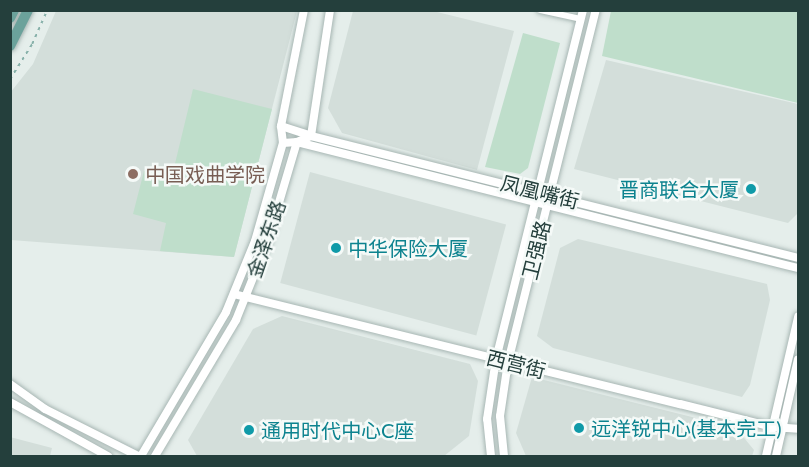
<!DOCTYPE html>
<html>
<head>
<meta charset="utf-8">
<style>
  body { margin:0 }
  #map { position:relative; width:809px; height:467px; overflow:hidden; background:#e5eeeb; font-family:Lato,"Noto Sans SC",sans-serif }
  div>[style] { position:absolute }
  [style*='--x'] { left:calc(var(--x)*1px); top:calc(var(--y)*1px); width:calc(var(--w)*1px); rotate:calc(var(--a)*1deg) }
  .built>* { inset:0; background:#d3deda; transform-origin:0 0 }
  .green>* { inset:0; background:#bfdecb }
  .path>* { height:1.5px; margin-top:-0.75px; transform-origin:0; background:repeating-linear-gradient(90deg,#86b0a9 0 3px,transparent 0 7.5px) }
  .roads { filter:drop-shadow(0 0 2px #a7b6b3) drop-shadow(0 0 2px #a7b6b3) }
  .minor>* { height:6px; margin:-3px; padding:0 3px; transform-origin:3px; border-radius:3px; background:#fff }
  .tertiary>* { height:8px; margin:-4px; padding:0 4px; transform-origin:4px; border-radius:4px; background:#fff }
  .primary>* { height:10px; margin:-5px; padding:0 5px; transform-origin:5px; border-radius:5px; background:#6ba29b }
  .dots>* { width:16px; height:16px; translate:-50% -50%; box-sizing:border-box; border:3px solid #f5faf8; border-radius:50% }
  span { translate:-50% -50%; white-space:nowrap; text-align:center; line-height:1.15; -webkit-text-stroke:5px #f5faf8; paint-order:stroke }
  .education-label { font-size:20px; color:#785e54 }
  .left { translate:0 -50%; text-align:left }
  .culture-label { font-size:20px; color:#0d838f }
  .right { translate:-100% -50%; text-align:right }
  .street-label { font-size:20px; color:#243f3c }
  .frame { position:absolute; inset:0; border:12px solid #243f3c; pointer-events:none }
</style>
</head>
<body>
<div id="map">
  <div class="built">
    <i style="clip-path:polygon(56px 11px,297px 11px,234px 257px,11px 240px,10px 93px,33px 64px)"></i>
    <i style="clip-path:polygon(353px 11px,433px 11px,514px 31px,477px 170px,342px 133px,328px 108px)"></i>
    <i style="clip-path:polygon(606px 60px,798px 104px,798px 213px,788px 223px,574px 169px)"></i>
    <i style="left:310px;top:172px;width:203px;height:115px;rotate:15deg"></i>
    <i style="clip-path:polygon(578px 239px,767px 284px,770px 300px,750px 385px,742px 397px,553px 348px,537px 336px,560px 248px)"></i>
    <i style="clip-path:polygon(282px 316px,470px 364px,478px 381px,469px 436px,444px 456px,197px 456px,188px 440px,253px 329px)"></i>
    <i style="clip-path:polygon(532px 377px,736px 428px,754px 450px,752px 456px,526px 456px,516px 433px)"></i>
    <i style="clip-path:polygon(10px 437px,52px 448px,50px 456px,11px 456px)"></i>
  </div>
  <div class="green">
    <i style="clip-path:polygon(611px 11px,798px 11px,798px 103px,602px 56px)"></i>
    <i style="clip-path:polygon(523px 33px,560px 43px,528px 168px,520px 174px,485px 167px)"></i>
    <i style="clip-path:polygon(193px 89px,272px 109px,234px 257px,160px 251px,166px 223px,133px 214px,144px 171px,172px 176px)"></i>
  </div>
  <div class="path">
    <i style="--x:10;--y:79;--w:41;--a:-57.8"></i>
    <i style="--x:32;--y:44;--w:37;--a:-66"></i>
  </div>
  <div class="roads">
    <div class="minor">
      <i style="--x:540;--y:10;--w:42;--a:12.4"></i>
    </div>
    <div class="tertiary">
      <i style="--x:281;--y:126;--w:32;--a:18"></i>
      <i style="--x:311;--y:136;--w:502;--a:14.06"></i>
      <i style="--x:283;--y:143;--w:14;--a:-4"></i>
      <i style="--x:297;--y:142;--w:517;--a:14.12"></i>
      <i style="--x:234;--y:294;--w:459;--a:13.9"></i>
      <i style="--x:680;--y:404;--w:95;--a:14"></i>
      <i style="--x:772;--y:427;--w:26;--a:4"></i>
      <i style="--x:10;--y:384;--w:43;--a:35.5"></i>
      <i style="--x:45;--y:409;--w:104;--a:26.8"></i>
      <i style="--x:10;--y:402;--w:112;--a:28.9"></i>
      <i style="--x:141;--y:456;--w:167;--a:-59.4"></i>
      <i style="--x:226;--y:312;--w:77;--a:-67.8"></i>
      <i style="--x:255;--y:241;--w:102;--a:-74.1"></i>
      <i style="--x:283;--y:143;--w:17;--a:-97"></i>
      <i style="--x:281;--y:126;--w:118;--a:-78.8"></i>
      <i style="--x:155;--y:456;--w:158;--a:-59.2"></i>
      <i style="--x:236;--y:320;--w:83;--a:-68.1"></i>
      <i style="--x:267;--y:243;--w:105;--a:-73.5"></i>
      <i style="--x:297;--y:142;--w:15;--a:-23"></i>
      <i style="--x:311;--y:136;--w:127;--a:-81.4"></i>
      <i style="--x:491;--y:456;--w:37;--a:-96"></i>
      <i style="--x:487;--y:419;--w:61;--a:-81.5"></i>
      <i style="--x:496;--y:359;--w:360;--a:-76"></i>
      <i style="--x:504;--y:456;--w:40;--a:-95.7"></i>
      <i style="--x:500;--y:416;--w:55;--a:-81.6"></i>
      <i style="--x:508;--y:362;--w:363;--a:-76"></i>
      <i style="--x:766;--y:456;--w:143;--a:-77"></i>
      <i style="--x:776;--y:456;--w:99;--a:-77.2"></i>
    </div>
    <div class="primary">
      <i style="--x:10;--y:18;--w:9;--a:-63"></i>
      <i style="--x:10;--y:46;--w:40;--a:-63.4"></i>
    </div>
  </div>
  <div class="dots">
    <i style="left:133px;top:174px;background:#8d6e63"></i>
    <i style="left:751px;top:189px;background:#0f9aa8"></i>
    <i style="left:336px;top:248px;background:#0f9aa8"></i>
    <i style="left:579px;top:428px;background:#0f9aa8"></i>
    <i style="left:249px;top:430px;background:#0f9aa8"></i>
  </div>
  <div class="education-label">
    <span class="left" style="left:145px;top:174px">中国戏曲学院</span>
  </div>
  <div class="culture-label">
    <span class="right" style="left:739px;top:189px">晋商联合大厦</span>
    <span class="left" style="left:348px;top:248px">中华保险大厦</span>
    <span class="left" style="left:591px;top:428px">远洋锐中心(基本完工)</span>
    <span class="left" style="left:261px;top:430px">通用时代中心C座</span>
  </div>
  <div class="street-label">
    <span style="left:540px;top:192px;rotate:14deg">凤凰嘴街</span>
    <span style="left:266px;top:239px;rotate:-71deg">金泽东路</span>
    <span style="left:536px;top:250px;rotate:-76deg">卫强路</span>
    <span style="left:516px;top:364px;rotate:14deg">西营街</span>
  </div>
  <div class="frame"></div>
</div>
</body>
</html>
